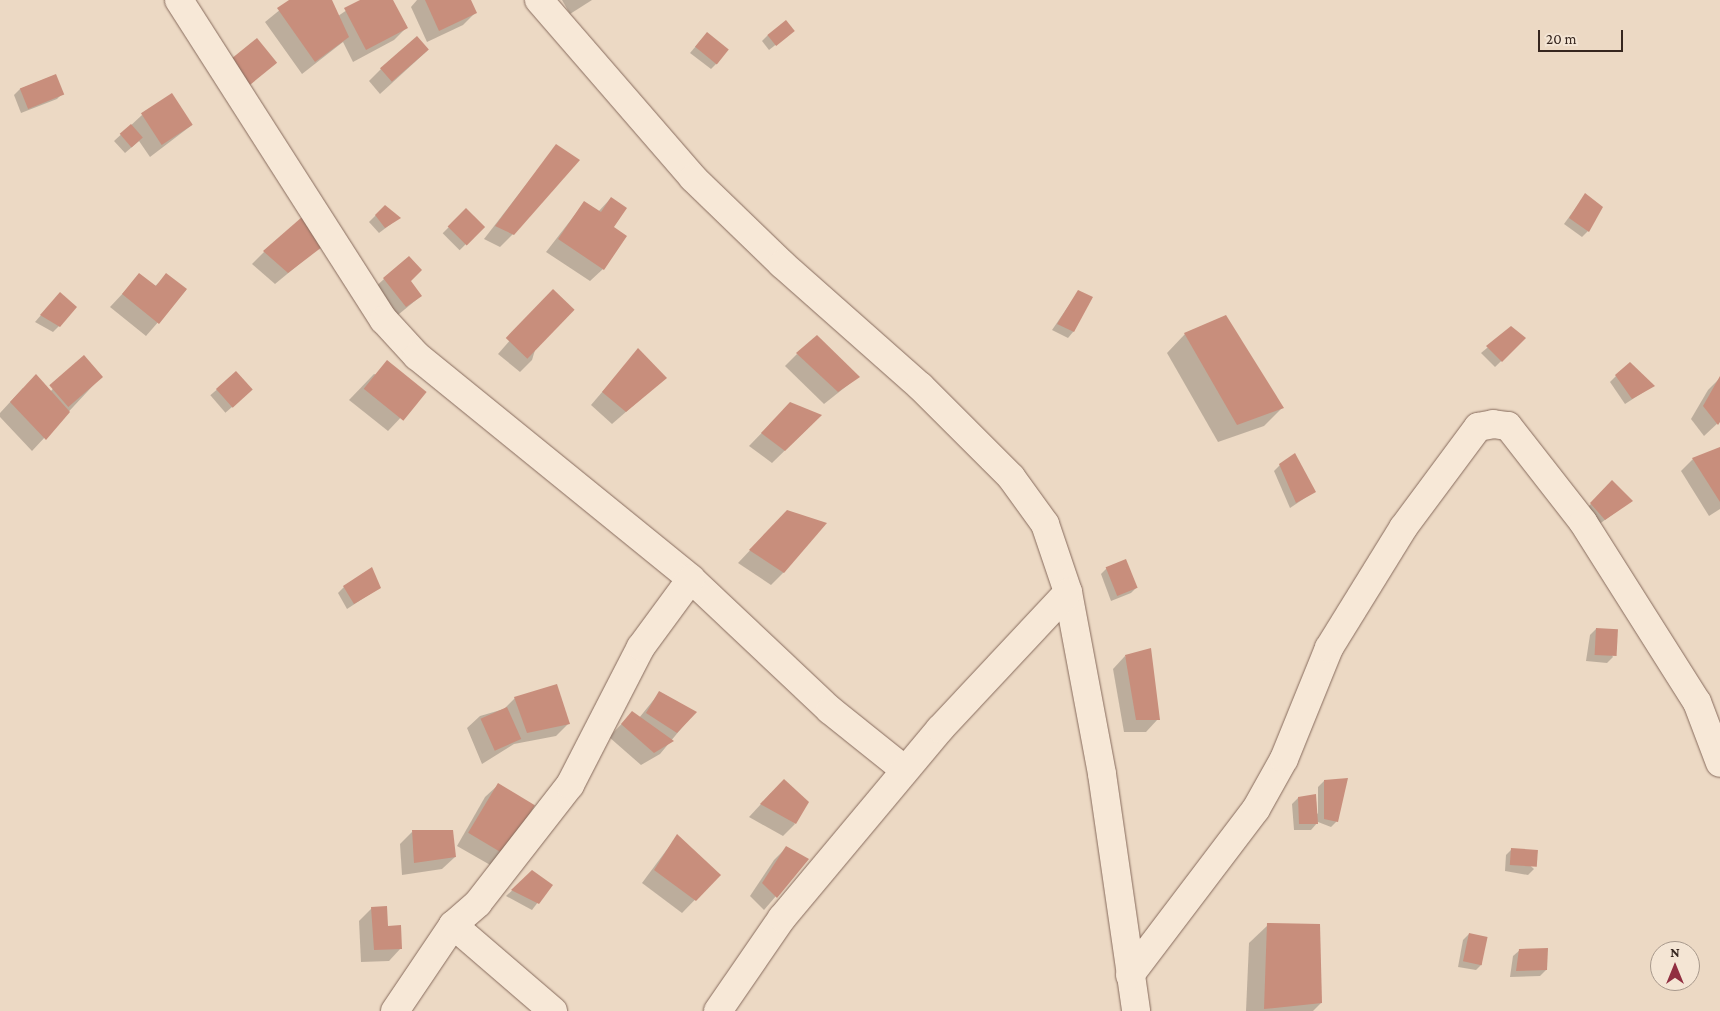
<!DOCTYPE html>
<html>
<head>
<meta charset="utf-8">
<style>
  body { margin:0 }
  #map { position:relative; width:1720px; height:1011px; overflow:hidden; background:#ecd9c4; font-family:"Crimson Pro",serif }
  div>[style] { position:absolute }
  [style*='--x'] { left:calc(var(--x)*1px); top:calc(var(--y)*1px); width:calc(var(--w)*1px); rotate:calc(var(--a)*1deg) }
  .shadow>* { inset:0; background:#0003; transform-origin:0 0 }
  .building>* { inset:0; background:#c88e7c; transform-origin:0 0 }
  .roads { filter:drop-shadow(0 0 1px #866a5c) drop-shadow(0 0 1px #866a5c) }
  .minor>* { height:28px; margin:-14px; padding:0 14px; transform-origin:14px; border-radius:14px; background:#f7e8d7 }
  span { translate:-50% -50%; white-space:nowrap; text-align:center; line-height:1.15; -webkit-text-stroke:4px #f4e5d4; paint-order:stroke }
  .north { position:absolute; left:1650px; top:941px; width:50px; height:50px; box-sizing:border-box; background:#f4e5d4; border:1px solid #a8998c; border-radius:50%; rotate:0deg; font-size:14px; font-weight:700; line-height:20px; text-align:center; color:#36261f }
  .north::after { content:''; display:block; margin:auto; width:18px; height:22px; background:#912f41; clip-path:polygon(50% 0,100% 100%,50% 72%,0 100%) }
  .scale { position:absolute; left:1538px; top:30px; width:85px; height:22px; box-sizing:border-box; border:2px solid #36261f; border-top:0; padding-left:6px; font-size:15px; line-height:18px; white-space:nowrap; color:#36261f; -webkit-text-stroke:4px #f4e5d4; paint-order:stroke }
</style>
</head>
<body>
<div id="map">
  <div class="shadow">
    <i style="clip-path:polygon(292px 0,330px 0,338px 16px,362px 0,392px 0,407px 27px,394px 40px,353px 62px,343px 42px,302px 74px,265px 22px)"></i>
    <i style="clip-path:polygon(417px 0,469px 0,475px 13px,463px 25px,427px 42px,411px 7px)"></i>
    <i style="clip-path:polygon(562px 0,592px 0,570px 14px)"></i>
    <i style="clip-path:polygon(793px 31px,769px 50px,762px 41px,768px 35px)"></i>
    <i style="clip-path:polygon(701px 40px,717px 63px,711px 69px,690px 53px)"></i>
    <i style="clip-path:polygon(428px 50px,380px 94px,369px 81px,381px 69px)"></i>
    <i style="clip-path:polygon(275px 63px,236px 96px,217px 72px)"></i>
    <i style="clip-path:polygon(55px 75px,63px 93px,57px 99px,21px 113px,14px 95px,20px 89px)"></i>
    <i style="clip-path:polygon(142px 115px,192px 125px,150px 157px,139px 141px,125px 153px,114px 141px)"></i>
    <i style="clip-path:polygon(556px 146px,513px 234px,500px 247px,484px 239px)"></i>
    <i style="clip-path:polygon(1585px 195px,1588px 231px,1582px 237px,1564px 224px)"></i>
    <i style="clip-path:polygon(611px 198px,612px 227px,603px 269px,590px 281px,546px 252px,584px 203px,598px 212px)"></i>
    <i style="clip-path:polygon(385px 206px,399px 218px,379px 233px,369px 222px)"></i>
    <i style="left:466px;top:210px;width:24px;height:33px;rotate:45deg"></i>
    <i style="clip-path:polygon(320px 247px,275px 284px,252px 264px,264px 252px)"></i>
    <i style="clip-path:polygon(140px 275px,154px 287px,167px 275px,186px 290px,146px 336px,110px 307px)"></i>
    <i style="clip-path:polygon(384px 279px,409px 281px,421px 296px,393px 319px,371px 291px)"></i>
    <i style="clip-path:polygon(553px 291px,532px 360px,520px 372px,498px 354px)"></i>
    <i style="clip-path:polygon(1078px 292px,1073px 332px,1068px 338px,1052px 330px)"></i>
    <i style="clip-path:polygon(54px 300px,59px 326px,53px 332px,35px 322px)"></i>
    <i style="clip-path:polygon(1511px 328px,1524px 339px,1495px 367px,1481px 353px)"></i>
    <i style="clip-path:polygon(1185px 334px,1283px 407px,1264px 426px,1218px 442px,1167px 353px)"></i>
    <i style="clip-path:polygon(638px 350px,665px 378px,612px 424px,591px 405px)"></i>
    <i style="clip-path:polygon(797px 354px,858px 377px,824px 404px,785px 366px)"></i>
    <i style="clip-path:polygon(71px 369px,101px 377px,32px 451px,0 417px,0 413px,23px 388px,50px 392px)"></i>
    <i style="left:236px;top:373px;width:23px;height:34px;rotate:49deg"></i>
    <i style="clip-path:polygon(374px 374px,425px 392px,388px 431px,349px 400px)"></i>
    <i style="clip-path:polygon(1616px 376px,1653px 386px,1625px 404px,1610px 382px)"></i>
    <i style="clip-path:polygon(1720px 378px,1720px 421px,1704px 436px,1691px 419px,1708px 390px)"></i>
    <i style="clip-path:polygon(777px 417px,808px 428px,772px 463px,749px 446px)"></i>
    <i style="clip-path:polygon(1720px 448px,1720px 509px,1709px 516px,1681px 471px,1693px 459px)"></i>
    <i style="clip-path:polygon(1280px 465px,1314px 492px,1290px 508px,1274px 471px)"></i>
    <i style="clip-path:polygon(1612px 482px,1631px 501px,1598px 525px,1585px 510px)"></i>
    <i style="clip-path:polygon(775px 524px,784px 572px,771px 585px,738px 563px)"></i>
    <i style="clip-path:polygon(1107px 568px,1137px 587px,1131px 593px,1111px 601px,1101px 574px)"></i>
    <i style="clip-path:polygon(344px 587px,379px 588px,347px 609px,338px 593px)"></i>
    <i style="clip-path:polygon(1596px 629px,1613px 657px,1607px 663px,1586px 661px,1590px 635px)"></i>
    <i style="clip-path:polygon(1125px 656px,1158px 719px,1146px 732px,1124px 732px,1113px 669px)"></i>
    <i style="clip-path:polygon(660px 692px,695px 712px,660px 754px,641px 765px,609px 737px,632px 713px,639px 718px)"></i>
    <i style="clip-path:polygon(515px 698px,568px 724px,556px 736px,514px 744px,482px 764px,467px 728px,480px 716px,504px 709px)"></i>
    <i style="clip-path:polygon(1324px 781px,1337px 821px,1331px 827px,1318px 822px,1311px 830px,1294px 830px,1292px 804px,1298px 798px,1318px 814px,1318px 787px)"></i>
    <i style="clip-path:polygon(498px 785px,533px 805px,492px 866px,457px 846px,485px 797px)"></i>
    <i style="clip-path:polygon(771px 793px,795px 824px,783px 836px,749px 817px)"></i>
    <i style="clip-path:polygon(412px 832px,455px 857px,442px 869px,402px 875px,400px 844px)"></i>
    <i style="clip-path:polygon(677px 836px,719px 875px,682px 913px,642px 883px)"></i>
    <i style="clip-path:polygon(787px 847px,807px 860px,764px 910px,750px 896px,774px 860px)"></i>
    <i style="clip-path:polygon(1512px 849px,1534px 869px,1528px 875px,1505px 871px,1506px 855px)"></i>
    <i style="clip-path:polygon(532px 872px,551px 885px,532px 910px,506px 896px)"></i>
    <i style="clip-path:polygon(372px 908px,401px 948px,389px 961px,361px 962px,359px 921px)"></i>
    <i style="clip-path:polygon(1268px 925px,1321px 1003px,1313px 1011px,1246px 1011px,1249px 943px)"></i>
    <i style="clip-path:polygon(1469px 934px,1482px 964px,1476px 970px,1458px 967px,1463px 940px)"></i>
    <i style="clip-path:polygon(1520px 950px,1546px 970px,1540px 976px,1510px 977px,1513px 956px)"></i>
  </div>
  <div class="building">
    <i style="clip-path:polygon(289px 0,332px 0,349px 37px,315px 62px,277px 8px)"></i>
    <i style="clip-path:polygon(360px 0,393px 0,408px 28px,366px 50px,344px 8px)"></i>
    <i style="clip-path:polygon(425px 0,471px 0,477px 13px,439px 31px)"></i>
    <i style="left:786px;top:20px;width:14px;height:24px;rotate:51deg"></i>
    <i style="left:707px;top:32px;width:28px;height:19px;rotate:39deg"></i>
    <i style="left:417px;top:36px;width:18px;height:49px;rotate:49deg"></i>
    <i style="left:257px;top:38px;width:32px;height:35px;rotate:51deg"></i>
    <i style="left:56px;top:74px;width:22px;height:39px;rotate:68deg"></i>
    <i style="left:172px;top:93px;width:38px;height:37px;rotate:57deg"></i>
    <i style="left:131px;top:124px;width:18px;height:15px;rotate:49deg"></i>
    <i style="clip-path:polygon(556px 144px,580px 160px,514px 235px,495px 226px)"></i>
    <i style="clip-path:polygon(1585px 193px,1603px 207px,1589px 232px,1569px 218px)"></i>
    <i style="clip-path:polygon(611px 197px,627px 208px,614px 227px,627px 236px,604px 270px,558px 239px,584px 201px,601px 212px)"></i>
    <i style="clip-path:polygon(385px 205px,401px 218px,385px 228px,375px 215px)"></i>
    <i style="left:466px;top:208px;width:27px;height:26px;rotate:45deg"></i>
    <i style="clip-path:polygon(302px 217px,322px 247px,288px 273px,263px 251px)"></i>
    <i style="clip-path:polygon(409px 256px,422px 270px,411px 281px,422px 296px,406px 307px,383px 278px)"></i>
    <i style="clip-path:polygon(139px 273px,156px 286px,166px 273px,187px 289px,159px 324px,122px 294px)"></i>
    <i style="left:553px;top:289px;width:30px;height:68px;rotate:44deg"></i>
    <i style="clip-path:polygon(1078px 290px,1093px 297px,1074px 332px,1057px 324px)"></i>
    <i style="clip-path:polygon(60px 292px,77px 307px,60px 327px,40px 315px)"></i>
    <i style="clip-path:polygon(1226px 315px,1284px 408px,1237px 425px,1184px 333px)"></i>
    <i style="clip-path:polygon(1511px 326px,1526px 338px,1502px 362px,1486px 346px)"></i>
    <i style="clip-path:polygon(817px 335px,860px 377px,838px 392px,796px 353px)"></i>
    <i style="clip-path:polygon(638px 348px,667px 378px,626px 412px,602px 392px)"></i>
    <i style="left:84px;top:355px;width:29px;height:46px;rotate:49deg"></i>
    <i style="left:387px;top:360px;width:51px;height:37px;rotate:39deg"></i>
    <i style="clip-path:polygon(1630px 362px,1655px 386px,1632px 399px,1615px 375px)"></i>
    <i style="left:236px;top:371px;width:25px;height:27px;rotate:48deg"></i>
    <i style="clip-path:polygon(36px 374px,70px 412px,46px 440px,10px 402px)"></i>
    <i style="clip-path:polygon(1720px 376px,1720px 422px,1718px 425px,1703px 406px)"></i>
    <i style="clip-path:polygon(790px 402px,822px 415px,785px 451px,761px 433px)"></i>
    <i style="clip-path:polygon(1720px 447px,1720px 502px,1692px 458px)"></i>
    <i style="clip-path:polygon(1295px 453px,1316px 492px,1296px 503px,1279px 464px)"></i>
    <i style="clip-path:polygon(1612px 480px,1633px 501px,1605px 520px,1590px 503px)"></i>
    <i style="clip-path:polygon(787px 510px,827px 523px,784px 573px,749px 550px)"></i>
    <i style="left:1126px;top:559px;width:31px;height:22px;rotate:68deg"></i>
    <i style="clip-path:polygon(372px 567px,381px 588px,354px 604px,343px 586px)"></i>
    <i style="left:1596px;top:628px;width:22px;height:27px;rotate:3deg"></i>
    <i style="clip-path:polygon(1151px 648px,1160px 720px,1136px 720px,1125px 655px)"></i>
    <i style="clip-path:polygon(557px 684px,570px 724px,527px 733px,514px 697px)"></i>
    <i style="clip-path:polygon(659px 691px,697px 712px,677px 733px,646px 713px)"></i>
    <i style="left:507px;top:707px;width:35px;height:29px;rotate:66deg"></i>
    <i style="clip-path:polygon(632px 711px,674px 741px,654px 753px,621px 724px)"></i>
    <i style="clip-path:polygon(1348px 778px,1338px 822px,1324px 819px,1324px 780px)"></i>
    <i style="clip-path:polygon(784px 779px,809px 802px,796px 824px,760px 804px)"></i>
    <i style="left:498px;top:783px;width:43px;height:58px;rotate:31deg"></i>
    <i style="clip-path:polygon(1316px 794px,1318px 824px,1299px 824px,1298px 797px)"></i>
    <i style="clip-path:polygon(412px 830px,453px 830px,456px 857px,414px 863px)"></i>
    <i style="clip-path:polygon(677px 834px,721px 875px,696px 901px,654px 870px)"></i>
    <i style="clip-path:polygon(786px 846px,809px 859px,777px 898px,762px 883px)"></i>
    <i style="left:1511px;top:848px;width:27px;height:17px;rotate:4deg"></i>
    <i style="clip-path:polygon(532px 870px,553px 885px,539px 904px,511px 890px)"></i>
    <i style="clip-path:polygon(387px 906px,388px 926px,401px 925px,402px 949px,374px 950px,371px 907px)"></i>
    <i style="clip-path:polygon(1267px 923px,1320px 924px,1322px 1003px,1264px 1009px)"></i>
    <i style="left:1469px;top:933px;width:19px;height:29px;rotate:12deg"></i>
    <i style="clip-path:polygon(1548px 948px,1547px 970px,1516px 971px,1519px 949px)"></i>
  </div>
  <div class="roads">
    <div class="minor">
      <i style="--x:179;--y:0;--w:380;--a:57.4"></i>
      <i style="--x:384;--y:320;--w:49;--a:47.5"></i>
      <i style="--x:417;--y:356;--w:353;--a:39.1"></i>
      <i style="--x:691;--y:579;--w:191;--a:43.3"></i>
      <i style="--x:830;--y:710;--w:96;--a:38.7"></i>
      <i style="--x:539;--y:0;--w:235;--a:49.1"></i>
      <i style="--x:693;--y:178;--w:124;--a:44"></i>
      <i style="--x:782;--y:264;--w:184;--a:41.5"></i>
      <i style="--x:920;--y:386;--w:129;--a:45"></i>
      <i style="--x:1011;--y:477;--w:58;--a:54.1"></i>
      <i style="--x:1045;--y:524;--w:72;--a:71.3"></i>
      <i style="--x:1068;--y:592;--w:185;--a:79.4"></i>
      <i style="--x:1102;--y:774;--w:239;--a:81.8"></i>
      <i style="--x:453;--y:925;--w:132;--a:40.7"></i>
      <i style="--x:1130;--y:975;--w:208;--a:-52.8"></i>
      <i style="--x:1256;--y:809;--w:57;--a:-60.8"></i>
      <i style="--x:1284;--y:759;--w:120;--a:-67.9"></i>
      <i style="--x:1329;--y:648;--w:141;--a:-58.3"></i>
      <i style="--x:1403;--y:528;--w:126;--a:-53.4"></i>
      <i style="--x:1478;--y:427;--w:15;--a:-11"></i>
      <i style="--x:1493;--y:424;--w:15;--a:8"></i>
      <i style="--x:1508;--y:426;--w:122;--a:52"></i>
      <i style="--x:1583;--y:522;--w:213;--a:57.7"></i>
      <i style="--x:1697;--y:702;--w:65;--a:69.3"></i>
      <i style="--x:395;--y:1011;--w:104;--a:-56"></i>
      <i style="--x:453;--y:925;--w:33;--a:-41"></i>
      <i style="--x:478;--y:903;--w:150;--a:-52.1"></i>
      <i style="--x:570;--y:785;--w:155;--a:-62.8"></i>
      <i style="--x:641;--y:647;--w:84;--a:-53.7"></i>
      <i style="--x:718;--y:1011;--w:113;--a:-55.5"></i>
      <i style="--x:782;--y:918;--w:246;--a:-50.1"></i>
      <i style="--x:940;--y:729;--w:187;--a:-46.9"></i>
    </div>
  </div>
  <div class="north">N</div>
  <div class="scale">20 m</div>
</div>
</body>
</html>
